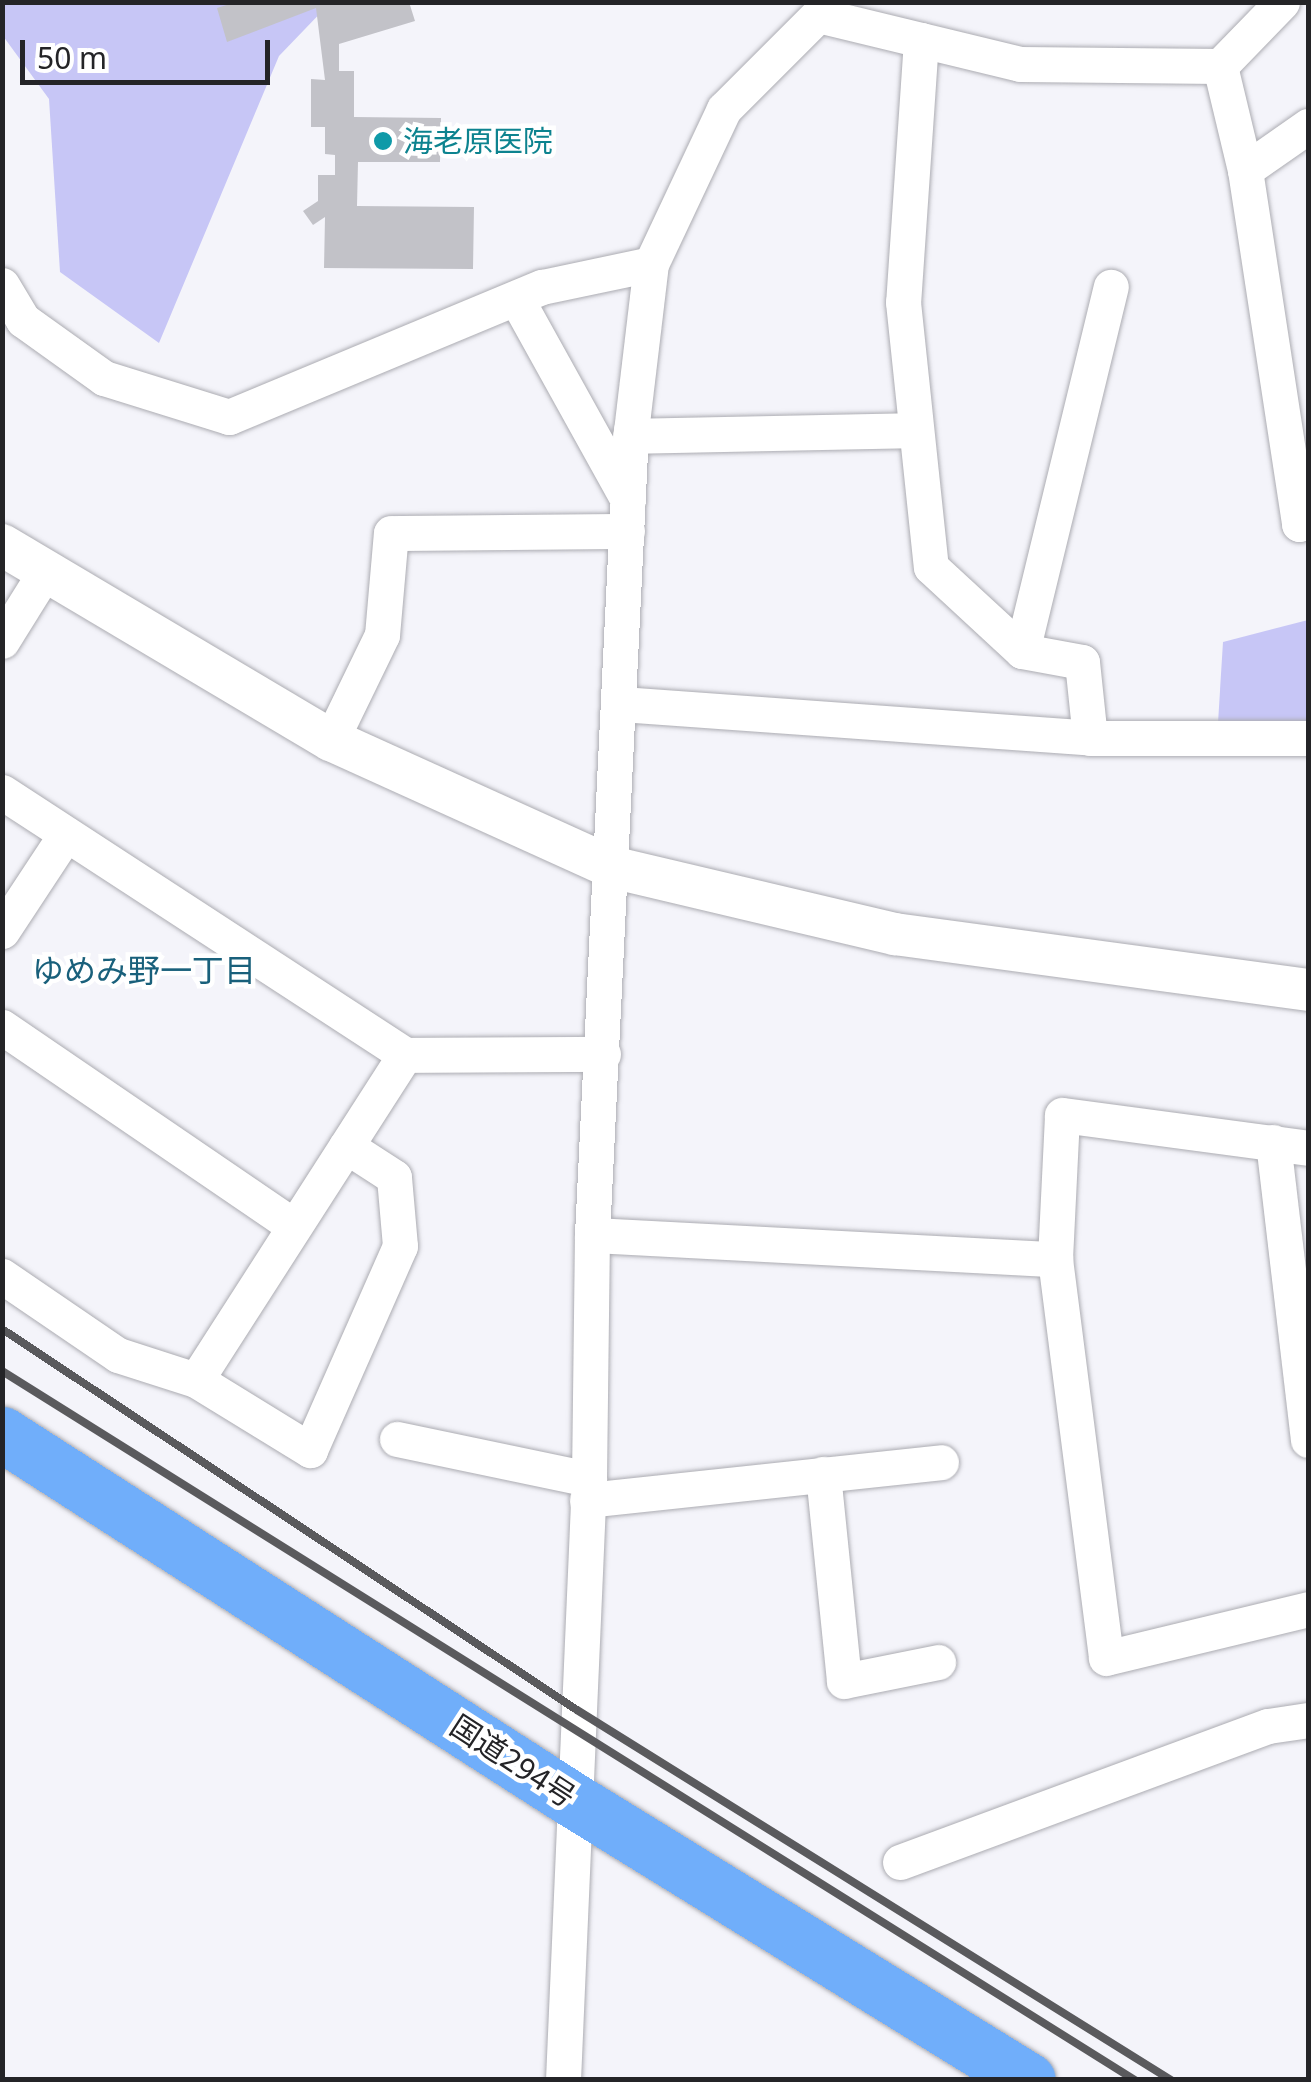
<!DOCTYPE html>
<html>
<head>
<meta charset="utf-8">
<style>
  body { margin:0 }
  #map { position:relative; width:1311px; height:2082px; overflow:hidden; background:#f4f4fa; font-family:"Noto Sans","Noto Sans JP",sans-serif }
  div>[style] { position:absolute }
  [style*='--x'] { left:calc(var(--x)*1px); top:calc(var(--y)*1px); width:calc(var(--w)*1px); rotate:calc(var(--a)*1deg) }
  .green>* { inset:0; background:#c7c6f6 }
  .building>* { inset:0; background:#c2c2c8 }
  .roads { filter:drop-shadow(0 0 2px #acacb2) drop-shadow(0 0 2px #acacb2) }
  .minor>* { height:35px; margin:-17.5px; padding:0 17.5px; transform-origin:17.5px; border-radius:17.5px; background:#fff }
  .tertiary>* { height:42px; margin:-21px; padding:0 21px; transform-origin:21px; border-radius:21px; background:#fff }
  .trunk>* { height:55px; margin:-27.5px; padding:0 27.5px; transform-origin:27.5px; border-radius:27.5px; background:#70aefa }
  .rail>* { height:8px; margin:-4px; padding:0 4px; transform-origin:4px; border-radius:4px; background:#5a5a5d }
  .dots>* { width:28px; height:28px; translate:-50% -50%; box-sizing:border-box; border:5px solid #fff; border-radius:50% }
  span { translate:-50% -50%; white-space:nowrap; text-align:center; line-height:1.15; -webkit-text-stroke:9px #fff; paint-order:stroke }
  .culture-label { font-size:30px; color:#0d838f }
  .left { translate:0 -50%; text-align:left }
  .street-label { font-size:30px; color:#242427 }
  .neighbourhood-label { font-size:32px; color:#19607b }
  .frame { position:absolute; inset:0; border:5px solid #242427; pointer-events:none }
  .scale { position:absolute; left:20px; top:40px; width:250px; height:45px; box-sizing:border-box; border:5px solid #242427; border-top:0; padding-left:12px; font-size:30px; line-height:35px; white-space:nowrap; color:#242427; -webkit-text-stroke:8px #fff; paint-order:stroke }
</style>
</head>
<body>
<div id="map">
  <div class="green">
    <i style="clip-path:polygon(2px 3px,330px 3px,279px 56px,159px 343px,60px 272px,49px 99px,3px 36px)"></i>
    <i style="clip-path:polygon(1308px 620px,1308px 738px,1217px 739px,1223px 642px)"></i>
  </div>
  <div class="building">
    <i style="clip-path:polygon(236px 2px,409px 2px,415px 21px,339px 44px,339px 71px,354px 71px,354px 117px,441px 118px,440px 162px,358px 162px,357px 206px,474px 207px,473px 269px,324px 268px,325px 217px,313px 225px,303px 211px,318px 201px,318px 175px,335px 175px,335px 155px,325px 154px,325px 127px,311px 127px,311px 79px,325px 80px,316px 8px,227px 42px,217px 8px)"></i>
  </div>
  <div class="roads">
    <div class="minor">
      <i style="--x:822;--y:16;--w:204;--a:13.6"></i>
      <i style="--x:1020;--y:64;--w:200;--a:0.6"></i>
      <i style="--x:1220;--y:66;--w:89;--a:-45.9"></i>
      <i style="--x:921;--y:40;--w:263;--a:93.9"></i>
      <i style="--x:903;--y:302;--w:266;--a:84"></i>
      <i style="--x:931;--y:567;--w:124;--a:42.7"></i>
      <i style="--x:1022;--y:651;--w:61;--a:10.4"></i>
      <i style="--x:1082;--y:662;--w:76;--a:84"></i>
      <i style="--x:1220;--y:66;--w:107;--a:76.5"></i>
      <i style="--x:1245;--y:170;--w:358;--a:81.3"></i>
      <i style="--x:1299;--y:524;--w:9;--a:-13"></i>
      <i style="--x:1245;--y:170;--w:77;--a:-34.9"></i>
      <i style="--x:2;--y:285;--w:41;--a:59"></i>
      <i style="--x:23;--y:320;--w:100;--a:35.6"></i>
      <i style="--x:104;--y:378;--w:131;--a:17.3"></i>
      <i style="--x:229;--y:417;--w:339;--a:-22.6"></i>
      <i style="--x:542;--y:287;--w:111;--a:-11.9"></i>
      <i style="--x:516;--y:298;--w:231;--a:61"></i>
      <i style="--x:630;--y:436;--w:286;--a:-1.2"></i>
      <i style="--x:2;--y:641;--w:81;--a:-58.1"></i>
      <i style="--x:1022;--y:651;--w:375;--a:-76.3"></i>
      <i style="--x:621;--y:704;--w:470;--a:4.1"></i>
      <i style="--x:1090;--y:738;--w:218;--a:0"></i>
      <i style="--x:331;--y:740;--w:117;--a:-64.1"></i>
      <i style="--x:382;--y:635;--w:102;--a:-85"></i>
      <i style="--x:391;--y:533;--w:236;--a:-0.5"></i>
      <i style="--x:2;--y:792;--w:481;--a:33.1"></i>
      <i style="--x:405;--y:1055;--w:198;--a:-0.3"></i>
      <i style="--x:2;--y:931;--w:116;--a:-56.6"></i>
      <i style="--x:2;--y:1027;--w:353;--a:34.3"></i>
      <i style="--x:1273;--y:1142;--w:300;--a:83.3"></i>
      <i style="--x:592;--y:1235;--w:464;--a:3"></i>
      <i style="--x:1055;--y:1259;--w:402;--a:82.7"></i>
      <i style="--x:1106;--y:1658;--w:208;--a:-13.6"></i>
      <i style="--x:1055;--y:1259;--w:144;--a:-87.2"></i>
      <i style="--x:1062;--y:1115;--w:248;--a:7.6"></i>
      <i style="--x:2;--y:1276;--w:140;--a:34.3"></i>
      <i style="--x:118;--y:1355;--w:82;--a:17.8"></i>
      <i style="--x:196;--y:1380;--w:386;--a:-57.3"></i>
      <i style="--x:196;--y:1380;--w:134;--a:31.6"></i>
      <i style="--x:310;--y:1450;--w:223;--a:-66.2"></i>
      <i style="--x:400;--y:1246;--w:69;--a:-95"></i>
      <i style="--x:394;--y:1177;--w:57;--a:-147.1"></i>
      <i style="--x:397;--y:1439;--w:196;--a:11.8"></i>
      <i style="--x:823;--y:1474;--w:208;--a:84.2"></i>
      <i style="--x:844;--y:1681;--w:96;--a:-11.4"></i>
      <i style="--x:587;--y:1500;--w:356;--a:-6.1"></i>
      <i style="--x:900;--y:1862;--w:392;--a:-20.3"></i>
      <i style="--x:1268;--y:1726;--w:40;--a:-8.5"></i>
      <i style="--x:563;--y:2080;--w:602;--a:-87.52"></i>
      <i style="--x:589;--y:1479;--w:244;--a:-89.3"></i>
      <i style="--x:592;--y:1235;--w:805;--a:-87.22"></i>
      <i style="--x:631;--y:431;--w:168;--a:-83.2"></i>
      <i style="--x:651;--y:264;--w:171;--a:-64.8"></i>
      <i style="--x:724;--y:109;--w:151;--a:-45"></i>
    </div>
    <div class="tertiary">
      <i style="--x:2;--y:545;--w:382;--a:30.7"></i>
      <i style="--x:331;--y:740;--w:307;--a:24.4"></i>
      <i style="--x:611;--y:867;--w:292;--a:13.3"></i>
      <i style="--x:895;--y:934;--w:417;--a:7.7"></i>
    </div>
    <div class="trunk">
      <i style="--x:2;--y:1434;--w:678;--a:32.66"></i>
      <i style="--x:573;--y:1800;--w:534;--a:31.61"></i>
    </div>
  </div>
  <div class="rail">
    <i style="--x:2;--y:1329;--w:690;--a:33.53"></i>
    <i style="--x:577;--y:1710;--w:700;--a:31.92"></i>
    <i style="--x:2;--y:1371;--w:1337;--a:32.04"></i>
  </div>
  <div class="dots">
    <i style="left:383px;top:141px;background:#0f9aa8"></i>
  </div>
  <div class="culture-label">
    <span class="left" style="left:403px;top:141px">海老原医院</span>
  </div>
  <div class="street-label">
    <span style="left:513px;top:1761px;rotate:33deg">国道294号</span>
  </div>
  <div class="neighbourhood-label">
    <span style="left:144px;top:970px">ゆめみ野一丁目</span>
  </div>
  <div class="frame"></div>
  <div class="scale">50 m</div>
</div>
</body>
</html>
